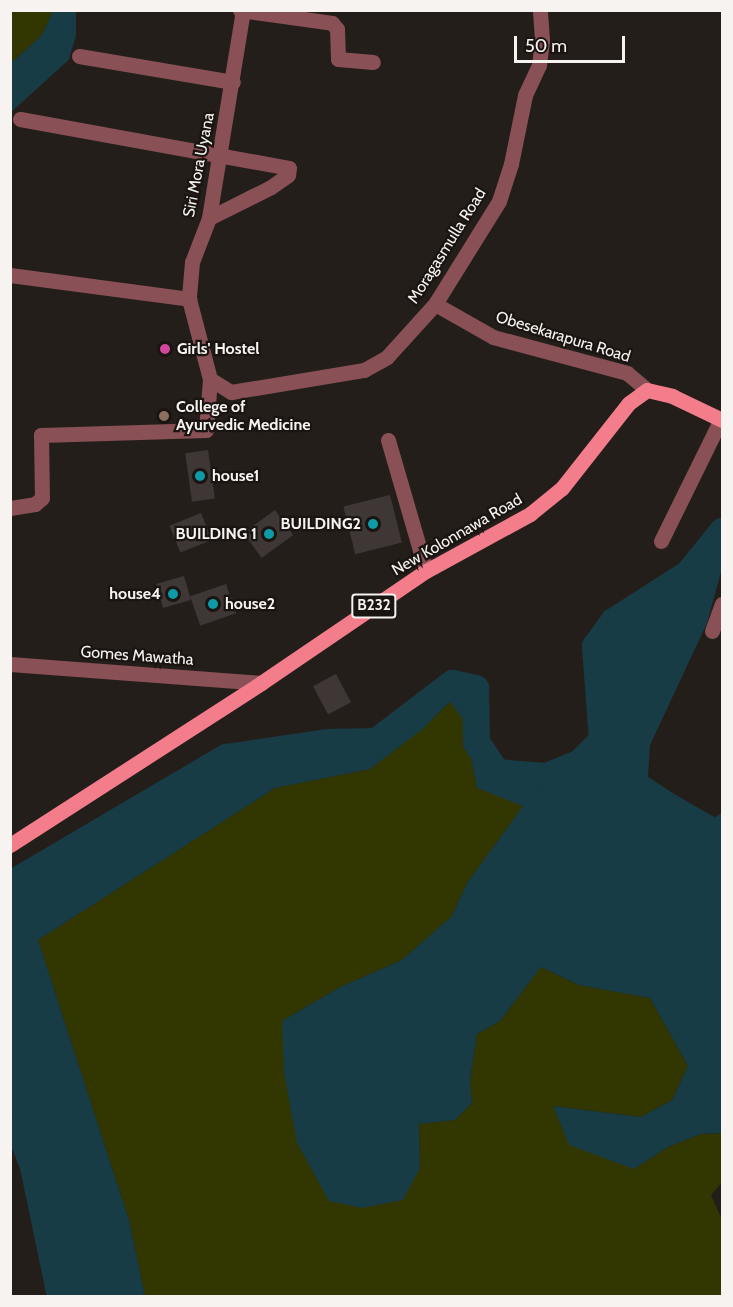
<!DOCTYPE html>
<html>
<head>
<meta charset="utf-8">
<style>
  body { margin:0 }
  #map { position:relative; width:733px; height:1307px; overflow:hidden; background:#241e1b; font-family:Cabin,sans-serif }
  div>[style] { position:absolute }
  [style*='--x'] { left:calc(var(--x)*1px); top:calc(var(--y)*1px); width:calc(var(--w)*1px); rotate:calc(var(--a)*1deg) }
  .green>* { inset:0; background:#323600 }
  .water>* { inset:0; background:#183c45 }
  .stream>* { height:4.5px; margin:-2.25px; padding:0 2.25px; transform-origin:2.25px; border-radius:2.25px; background:#183c45 }
  .canal>* { height:15px; margin:-7.5px; padding:0 7.5px; transform-origin:7.5px; border-radius:7.5px; background:#183c45 }
  .river>* { height:27px; margin:-13.5px; padding:0 13.5px; transform-origin:13.5px; border-radius:13.5px; background:#183c45 }
  .building>* { inset:0; background:#3f3736; transform-origin:0 0 }
  .street>* { height:15px; margin:-7.5px; padding:0 7.5px; transform-origin:7.5px; border-radius:7.5px; background:#895055 }
  .primary>* { height:15px; margin:-7.5px; padding:0 7.5px; transform-origin:7.5px; border-radius:7.5px; background:#f37d8a }
  .dots>* { width:16px; height:16px; translate:-50% -50%; box-sizing:border-box; border:3px solid #1a1511; border-radius:50% }
  span { translate:-50% -50%; white-space:nowrap; text-align:center; line-height:1.15; -webkit-text-stroke:4.5px #1a1511; paint-order:stroke }
  .shield-label span { padding:2px 4px; background:#1a1511; border:2px solid; border-radius:4px; -webkit-text-stroke-width:0 }
  .shield-label { font-size:15px; color:#f7f3f0; font-weight:700 }
  .street-label { font-size:16px; color:#f7f3f0 }
  .poi-label { font-size:16px; color:#f7f3f0; font-weight:700 }
  .left { translate:0 -50%; text-align:left }
  .right { translate:-100% -50%; text-align:right }
  .frame { position:absolute; inset:0; border:12px solid #f7f3f0; pointer-events:none }
  .scale { position:absolute; left:514px; top:36px; width:111px; height:27px; box-sizing:border-box; border:3px solid #f7f3f0; border-top:0; padding-left:8px; font-size:18px; line-height:21px; white-space:nowrap; color:#f7f3f0; -webkit-text-stroke:4px #1a1511; paint-order:stroke }
</style>
</head>
<body>
<div id="map">
  <div class="green">
    <i style="clip-path:polygon(11px 11px,53px 11px,42px 35px,11px 63px)"></i>
    <i style="clip-path:polygon(451px 701px,464px 721px,477px 788px,524px 805px,467px 883px,452px 916px,402px 960px,340px 987px,282px 1021px,420px 1168px,419px 1124px,455px 1120px,472px 1103px,470px 1081px,477px 1034px,500px 1021px,541px 967px,579px 985px,650px 998px,688px 1066px,672px 1100px,641px 1117px,554px 1106px,634px 1169px,668px 1147px,701px 1134px,722px 1133px,722px 1182px,711px 1195px,722px 1220px,722px 1296px,145px 1296px,129px 1220px,38px 940px,275px 788px,370px 769px,423px 728px)"></i>
  </div>
  <div class="water">
    <i style="clip-path:polygon(53px 11px,73px 11px,73px 35px,66px 58px,11px 109px,11px 63px,42px 35px)"></i>
    <i style="clip-path:polygon(722px 531px,722px 568px,707px 623px,650px 745px,648px 777px,715px 820px,722px 815px,722px 1133px,701px 1134px,668px 1147px,634px 1169px,569px 1145px,553px 1106px,641px 1117px,672px 1100px,688px 1066px,650px 998px,579px 985px,541px 967px,500px 1021px,477px 1034px,470px 1081px,472px 1103px,455px 1120px,419px 1124px,420px 1168px,403px 1200px,362px 1208px,329px 1201px,297px 1143px,284px 1073px,282px 1021px,340px 987px,402px 960px,452px 916px,467px 883px,523px 806px,477px 788px,464px 721px,450px 701px,424px 728px,370px 769px,275px 788px,38px 940px,129px 1220px,145px 1296px,54px 1296px,27px 1167px,11px 1123px,11px 884px,226px 757px,328px 742px,376px 741px,452px 683px,475px 688px,476px 742px,496px 772px,546px 776px,579px 763px,602px 740px,595px 646px,613px 621px,688px 573px)"></i>
  </div>
  <div class="stream">
    <i style="--x:10;--y:109;--w:76;--a:-42.3"></i>
    <i style="--x:66;--y:58;--w:24;--a:-73"></i>
    <i style="--x:73;--y:35;--w:25;--a:-90"></i>
    <i style="--x:673;--y:796;--w:48;--a:29.7"></i>
    <i style="--x:715;--y:820;--w:9;--a:-36"></i>
  </div>
  <div class="canal">
    <i style="--x:10;--y:1123;--w:47;--a:68.9"></i>
    <i style="--x:27;--y:1167;--w:132;--a:78.2"></i>
  </div>
  <div class="river">
    <i style="--x:10;--y:884;--w:251;--a:-30.5"></i>
    <i style="--x:226;--y:757;--w:103;--a:-8.4"></i>
    <i style="--x:328;--y:742;--w:48;--a:-1.2"></i>
    <i style="--x:376;--y:741;--w:96;--a:-37.3"></i>
    <i style="--x:452;--y:683;--w:24;--a:12"></i>
    <i style="--x:475;--y:688;--w:54;--a:88.9"></i>
    <i style="--x:476;--y:742;--w:36;--a:56"></i>
    <i style="--x:496;--y:772;--w:50;--a:4.6"></i>
    <i style="--x:546;--y:776;--w:35;--a:-22"></i>
    <i style="--x:579;--y:763;--w:33;--a:-45"></i>
    <i style="--x:602;--y:740;--w:94;--a:-94.3"></i>
    <i style="--x:595;--y:646;--w:31;--a:-54"></i>
    <i style="--x:613;--y:621;--w:89;--a:-32.6"></i>
    <i style="--x:688;--y:573;--w:54;--a:-51"></i>
  </div>
  <div class="building">
    <i style="left:208px;top:450px;width:49px;height:23px;rotate:82deg"></i>
    <i style="left:390px;top:495px;width:49px;height:48px;rotate:76deg"></i>
    <i style="left:275px;top:510px;width:31px;height:39px;rotate:54deg"></i>
    <i style="left:201px;top:513px;width:29px;height:34px;rotate:68deg"></i>
    <i style="left:184px;top:576px;width:25px;height:29px;rotate:74deg"></i>
    <i style="left:226px;top:584px;width:31px;height:38px;rotate:71deg"></i>
    <i style="left:336px;top:674px;width:32px;height:26px;rotate:62deg"></i>
  </div>
  <div class="street">
    <i style="--x:240;--y:10;--w:93;--a:8"></i>
    <i style="--x:332;--y:23;--w:8;--a:50"></i>
    <i style="--x:337;--y:29;--w:30;--a:88"></i>
    <i style="--x:338;--y:59;--w:35;--a:5"></i>
    <i style="--x:243;--y:10;--w:211;--a:99.3"></i>
    <i style="--x:209;--y:218;--w:47;--a:111.1"></i>
    <i style="--x:192;--y:262;--w:37;--a:95"></i>
    <i style="--x:189;--y:299;--w:83;--a:75.3"></i>
    <i style="--x:210;--y:379;--w:25;--a:32"></i>
    <i style="--x:231;--y:392;--w:135;--a:-9.4"></i>
    <i style="--x:364;--y:370;--w:26;--a:-29"></i>
    <i style="--x:387;--y:357;--w:72;--a:-47.8"></i>
    <i style="--x:435;--y:304;--w:121;--a:-58.1"></i>
    <i style="--x:499;--y:201;--w:39;--a:-72"></i>
    <i style="--x:511;--y:164;--w:70;--a:-78.5"></i>
    <i style="--x:525;--y:95;--w:33;--a:-65"></i>
    <i style="--x:539;--y:65;--w:25;--a:-83"></i>
    <i style="--x:542;--y:40;--w:30;--a:-94"></i>
    <i style="--x:79;--y:56;--w:156;--a:9.6"></i>
    <i style="--x:20;--y:119;--w:273;--a:10.3"></i>
    <i style="--x:289;--y:168;--w:7;--a:98"></i>
    <i style="--x:288;--y:175;--w:21;--a:145"></i>
    <i style="--x:271;--y:187;--w:69;--a:153.4"></i>
    <i style="--x:10;--y:275;--w:181;--a:7.6"></i>
    <i style="--x:435;--y:304;--w:67;--a:29.6"></i>
    <i style="--x:493;--y:337;--w:139;--a:15"></i>
    <i style="--x:627;--y:373;--w:26;--a:40"></i>
    <i style="--x:388;--y:440;--w:136;--a:73.8"></i>
    <i style="--x:10;--y:508;--w:25;--a:-9"></i>
    <i style="--x:35;--y:504;--w:9;--a:-41"></i>
    <i style="--x:42;--y:498;--w:63;--a:-90.9"></i>
    <i style="--x:41;--y:435;--w:165;--a:-1.7"></i>
    <i style="--x:206;--y:430;--w:51;--a:-85.5"></i>
    <i style="--x:661;--y:541;--w:136;--a:-63.8"></i>
    <i style="--x:712;--y:631;--w:29;--a:-70"></i>
    <i style="--x:10;--y:664;--w:252;--a:4.3"></i>
  </div>
  <div class="primary">
    <i style="--x:10;--y:845;--w:299;--a:-32.8"></i>
    <i style="--x:261;--y:683;--w:199;--a:-34.2"></i>
    <i style="--x:426;--y:571;--w:119;--a:-28.7"></i>
    <i style="--x:530;--y:514;--w:41;--a:-39.1"></i>
    <i style="--x:562;--y:488;--w:108;--a:-51.8"></i>
    <i style="--x:629;--y:403;--w:22;--a:-36"></i>
    <i style="--x:647;--y:390;--w:26;--a:13"></i>
    <i style="--x:672;--y:396;--w:55;--a:25.6"></i>
  </div>
  <div class="dots">
    <i style="left:165px;top:349px;background:#d1479c"></i>
    <i style="left:164px;top:416px;background:#8d6e63"></i>
    <i style="left:200px;top:476px;background:#0f9aa8"></i>
    <i style="left:373px;top:524px;background:#0f9aa8"></i>
    <i style="left:269px;top:534px;background:#0f9aa8"></i>
    <i style="left:173px;top:594px;background:#0f9aa8"></i>
    <i style="left:213px;top:604px;background:#0f9aa8"></i>
  </div>
  <div class="shield-label">
    <span style="left:374px;top:606px">B232</span>
  </div>
  <div class="street-label">
    <span style="left:199px;top:165px;rotate:-79deg">Siri Mora Uyana</span>
    <span style="left:447px;top:246px;rotate:-58deg">Moragasmulla Road</span>
    <span style="left:563px;top:337px;rotate:17deg">Obesekarapura Road</span>
    <span style="left:457px;top:535px;rotate:-30deg">New Kolonnawa Road</span>
    <span style="left:137px;top:656px;rotate:4deg">Gomes Mawatha</span>
  </div>
  <div class="poi-label">
    <span class="left" style="left:177px;top:349px">Girls' Hostel</span>
    <span class="left" style="left:176px;top:416px">College of<br>Ayurvedic Medicine</span>
    <span class="left" style="left:212px;top:476px">house1</span>
    <span class="right" style="left:361px;top:524px">BUILDING2</span>
    <span class="right" style="left:257px;top:534px">BUILDING 1</span>
    <span class="right" style="left:161px;top:594px">house4</span>
    <span class="left" style="left:225px;top:604px">house2</span>
  </div>
  <div class="frame"></div>
  <div class="scale">50 m</div>
</div>
</body>
</html>
